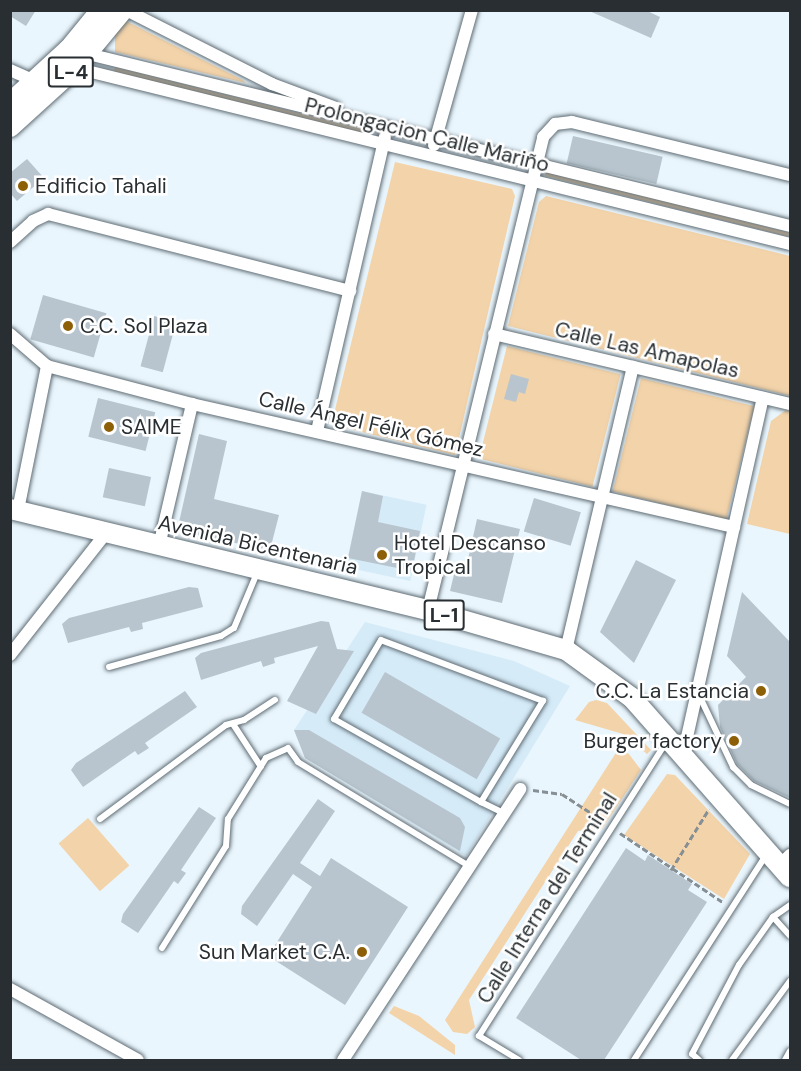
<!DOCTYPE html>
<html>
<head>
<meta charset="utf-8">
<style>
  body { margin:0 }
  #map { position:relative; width:801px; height:1071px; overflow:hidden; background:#eaf6fd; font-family:"DM Sans",sans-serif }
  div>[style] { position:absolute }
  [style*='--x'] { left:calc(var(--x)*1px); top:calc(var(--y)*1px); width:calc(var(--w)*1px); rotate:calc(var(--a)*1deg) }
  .built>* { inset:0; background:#d5ebf8; transform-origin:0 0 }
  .green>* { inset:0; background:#f3d3a9; transform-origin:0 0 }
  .building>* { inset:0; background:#b8c5ce; transform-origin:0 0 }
  .path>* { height:3px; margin-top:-1.5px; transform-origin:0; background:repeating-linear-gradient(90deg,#868f94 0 6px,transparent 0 9px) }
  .roads { filter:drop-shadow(0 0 2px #5f6c74) drop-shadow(0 0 2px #5f6c74) }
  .service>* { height:6px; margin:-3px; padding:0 3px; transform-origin:3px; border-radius:3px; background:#fff }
  .minor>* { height:12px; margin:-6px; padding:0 6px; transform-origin:6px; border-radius:6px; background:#fff }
  .primary>* { height:20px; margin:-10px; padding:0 10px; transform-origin:10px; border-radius:10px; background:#fff }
  .dots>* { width:16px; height:16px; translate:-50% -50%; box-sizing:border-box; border:3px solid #fff; border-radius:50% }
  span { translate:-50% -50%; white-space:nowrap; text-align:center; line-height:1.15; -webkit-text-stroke:5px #fff; paint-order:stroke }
  .shield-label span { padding:2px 4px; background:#fff; border:2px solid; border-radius:4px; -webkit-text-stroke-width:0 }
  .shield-label { font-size:20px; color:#282e31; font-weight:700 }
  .street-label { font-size:21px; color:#282e31 }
  .poi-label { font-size:21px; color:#282e31 }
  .left { translate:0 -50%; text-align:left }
  .right { translate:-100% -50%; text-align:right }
  .frame { position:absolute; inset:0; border:12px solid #282e31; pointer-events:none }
</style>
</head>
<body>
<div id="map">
  <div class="built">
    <i style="left:362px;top:491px;width:66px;height:78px;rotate:12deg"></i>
    <i style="clip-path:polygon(365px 622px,514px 661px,570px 686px,466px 856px,305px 758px,294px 730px)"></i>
  </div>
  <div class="green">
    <i style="clip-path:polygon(126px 21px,243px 80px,246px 83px,115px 52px,115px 34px)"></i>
    <i style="left:115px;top:67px;width:258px;height:6px;rotate:14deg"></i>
    <i style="clip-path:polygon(395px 162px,512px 189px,515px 196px,455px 455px,342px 427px,333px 418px)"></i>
    <i style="left:546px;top:172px;width:251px;height:4px;rotate:14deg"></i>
    <i style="clip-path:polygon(546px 196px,790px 256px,790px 396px,508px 326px,539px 202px)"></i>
    <i style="left:507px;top:346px;width:117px;height:116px;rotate:14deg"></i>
    <i style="left:641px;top:378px;width:117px;height:117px;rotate:14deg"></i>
    <i style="clip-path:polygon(786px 410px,790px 411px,790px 534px,747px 524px,771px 421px)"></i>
    <i style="clip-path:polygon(596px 700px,607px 703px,651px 750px,647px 754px,623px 734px,575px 720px,589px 702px)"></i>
    <i style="clip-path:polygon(619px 748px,629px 754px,641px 770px,602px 829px,578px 831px,469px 1000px,475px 1027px,467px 1034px,453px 1032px,445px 1020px)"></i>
    <i style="clip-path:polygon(667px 774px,675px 775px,750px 854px,724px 899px,624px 835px)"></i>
    <i style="left:88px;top:818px;width:63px;height:39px;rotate:49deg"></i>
    <i style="clip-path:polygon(394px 1006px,419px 1016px,455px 1045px,455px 1055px,389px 1013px)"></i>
  </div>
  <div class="building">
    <i style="clip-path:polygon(10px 10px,36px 10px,26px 26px,10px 16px)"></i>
    <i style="clip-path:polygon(587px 10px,645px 10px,660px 17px,651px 38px)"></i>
    <i style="left:573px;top:136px;width:92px;height:28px;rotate:13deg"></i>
    <i style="clip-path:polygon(27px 159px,44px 178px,17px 201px,10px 193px,10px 173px)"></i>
    <i style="left:43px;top:295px;width:66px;height:46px;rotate:16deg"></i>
    <i style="left:154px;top:316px;width:23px;height:52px;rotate:15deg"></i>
    <i style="clip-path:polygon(511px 374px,529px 379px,525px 394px,519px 392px,516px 402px,504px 399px)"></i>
    <i style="left:98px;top:398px;width:59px;height:40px;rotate:14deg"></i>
    <i style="clip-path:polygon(199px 434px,227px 441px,214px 499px,279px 515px,270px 550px,177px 531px)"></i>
    <i style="left:109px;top:468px;width:43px;height:30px;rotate:12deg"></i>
    <i style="clip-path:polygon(362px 491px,383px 496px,378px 522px,420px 531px,412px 571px,348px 558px)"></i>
    <i style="left:534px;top:498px;width:49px;height:35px;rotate:17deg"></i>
    <i style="clip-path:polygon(477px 519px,520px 529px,502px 603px,450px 591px,456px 566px,466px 568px)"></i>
    <i style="clip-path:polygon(636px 560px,676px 580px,634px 663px,600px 632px)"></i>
    <i style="clip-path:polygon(189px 587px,198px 588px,203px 607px,142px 623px,143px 629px,131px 632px,129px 627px,68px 643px,62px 624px,69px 618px)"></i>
    <i style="clip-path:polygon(742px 592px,790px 642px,790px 798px,754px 781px,737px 764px,720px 727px,718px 705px,746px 677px,727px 656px)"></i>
    <i style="clip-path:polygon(321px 621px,329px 622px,337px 649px,354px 651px,316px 714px,287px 701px,318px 646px,274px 658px,275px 663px,263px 667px,261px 661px,201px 680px,195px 658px,201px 653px)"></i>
    <i style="left:385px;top:672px;width:133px;height:47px;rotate:30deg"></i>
    <i style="clip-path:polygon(185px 691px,197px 707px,145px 743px,149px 748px,138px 755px,135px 751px,83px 787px,71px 770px,76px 763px)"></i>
    <i style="clip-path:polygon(294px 730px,309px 730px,460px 818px,465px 827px,460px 851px,305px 758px)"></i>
    <i style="clip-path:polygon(318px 799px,335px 811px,300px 863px,320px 876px,331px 858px,408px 907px,345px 1005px,268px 956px,312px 887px,293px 874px,257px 926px,241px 914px,242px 906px)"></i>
    <i style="clip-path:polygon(199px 807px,216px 818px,181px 870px,186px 873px,178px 884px,174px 881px,138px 933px,121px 922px,123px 914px)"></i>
    <i style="clip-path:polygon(626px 848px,645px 861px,648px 855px,692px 884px,688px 890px,707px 902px,604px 1060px,581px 1060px,516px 1018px)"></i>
  </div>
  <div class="path">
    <i style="--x:533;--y:790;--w:29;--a:8"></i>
    <i style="--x:562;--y:794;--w:51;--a:33.1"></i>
    <i style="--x:620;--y:833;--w:125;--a:33.9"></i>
    <i style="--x:671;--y:870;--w:72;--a:-58.1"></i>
  </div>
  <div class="roads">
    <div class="service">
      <i style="--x:109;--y:667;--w:116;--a:-15.5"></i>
      <i style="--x:221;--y:636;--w:15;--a:-32"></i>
      <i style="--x:234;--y:628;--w:60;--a:-67.3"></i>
      <i style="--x:699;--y:695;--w:80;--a:64.7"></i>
      <i style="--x:733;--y:767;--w:25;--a:45"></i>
      <i style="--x:751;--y:785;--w:43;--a:26"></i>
      <i style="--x:233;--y:724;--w:51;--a:56.9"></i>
      <i style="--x:481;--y:802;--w:119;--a:-58.5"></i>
      <i style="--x:543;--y:701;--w:173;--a:-159.4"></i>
      <i style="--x:381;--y:640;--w:92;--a:120.7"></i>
      <i style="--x:334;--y:719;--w:169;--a:29.5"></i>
      <i style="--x:481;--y:802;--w:25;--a:26"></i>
      <i style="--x:100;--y:819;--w:157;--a:-36.7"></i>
      <i style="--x:226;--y:725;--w:19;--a:-16"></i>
      <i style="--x:244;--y:720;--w:37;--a:-33"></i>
      <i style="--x:773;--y:917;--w:25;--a:48"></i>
      <i style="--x:162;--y:948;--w:120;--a:-57.9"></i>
      <i style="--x:226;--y:846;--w:27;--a:-86"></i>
      <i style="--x:228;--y:819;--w:72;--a:-58.1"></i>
      <i style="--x:266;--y:758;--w:24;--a:-24"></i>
      <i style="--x:288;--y:748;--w:17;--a:54"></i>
      <i style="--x:298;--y:762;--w:200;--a:31.3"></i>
      <i style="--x:519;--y:1060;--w:47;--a:-149"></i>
      <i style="--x:479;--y:1036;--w:348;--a:-57.5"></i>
      <i style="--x:634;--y:1060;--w:245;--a:-57.2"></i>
      <i style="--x:699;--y:1060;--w:9;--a:-139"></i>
      <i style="--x:692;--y:1054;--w:101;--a:-62.2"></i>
      <i style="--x:739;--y:965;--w:59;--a:-54.7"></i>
      <i style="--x:773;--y:917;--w:21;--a:-35"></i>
      <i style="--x:732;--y:1060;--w:98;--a:-53.7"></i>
      <i style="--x:785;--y:1060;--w:10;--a:-61"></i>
    </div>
    <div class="minor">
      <i style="--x:126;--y:10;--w:164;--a:26.9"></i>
      <i style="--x:272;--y:84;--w:68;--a:20.6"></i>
      <i style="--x:84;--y:53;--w:727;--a:13.77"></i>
      <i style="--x:71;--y:67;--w:740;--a:13.83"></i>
      <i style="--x:10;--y:70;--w:27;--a:24"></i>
      <i style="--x:434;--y:145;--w:140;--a:-74.3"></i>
      <i style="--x:10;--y:242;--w:31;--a:-42"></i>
      <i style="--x:33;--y:221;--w:17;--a:-25"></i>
      <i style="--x:48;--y:214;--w:312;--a:14.3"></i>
      <i style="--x:10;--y:334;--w:49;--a:40.9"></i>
      <i style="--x:47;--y:366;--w:150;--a:14.7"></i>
      <i style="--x:192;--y:404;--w:556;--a:12.79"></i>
      <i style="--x:494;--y:334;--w:304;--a:13.3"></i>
      <i style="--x:317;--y:431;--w:302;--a:-77"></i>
      <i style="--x:18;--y:510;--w:147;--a:-78.6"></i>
      <i style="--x:159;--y:546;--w:146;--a:-76.9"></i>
      <i style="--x:428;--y:610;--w:487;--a:-76.3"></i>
      <i style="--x:543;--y:137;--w:18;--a:-47"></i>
      <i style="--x:555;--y:124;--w:17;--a:-7"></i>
      <i style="--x:572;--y:122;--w:224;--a:13.7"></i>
      <i style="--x:566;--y:650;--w:291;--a:-76.7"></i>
      <i style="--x:10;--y:655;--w:155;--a:-51.8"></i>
      <i style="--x:683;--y:755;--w:366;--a:-77.4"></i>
      <i style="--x:781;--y:864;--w:13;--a:-45"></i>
      <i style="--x:10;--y:989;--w:146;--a:29"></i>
      <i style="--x:343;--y:1060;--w:324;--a:-56.8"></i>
    </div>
    <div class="primary">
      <i style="--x:10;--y:103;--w:80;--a:-42.5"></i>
      <i style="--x:69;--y:49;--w:50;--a:-50.6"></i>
      <i style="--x:10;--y:127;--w:88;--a:-42.2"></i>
      <i style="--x:75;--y:68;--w:75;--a:-50.4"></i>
      <i style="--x:10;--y:509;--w:430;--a:13.6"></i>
      <i style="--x:428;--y:610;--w:144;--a:16.2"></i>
      <i style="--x:566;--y:650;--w:82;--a:36"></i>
      <i style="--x:632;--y:698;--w:239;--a:48.6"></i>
    </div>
  </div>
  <div class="dots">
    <i style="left:23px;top:186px;background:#8d5f06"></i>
    <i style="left:68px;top:326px;background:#8d5f06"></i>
    <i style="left:109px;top:427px;background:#8d5f06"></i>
    <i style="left:382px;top:555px;background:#8d5f06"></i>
    <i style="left:761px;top:691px;background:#8d5f06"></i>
    <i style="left:734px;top:741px;background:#8d5f06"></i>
    <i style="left:362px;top:952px;background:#8d5f06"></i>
  </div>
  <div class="shield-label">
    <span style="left:71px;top:72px">L-4</span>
    <span style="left:444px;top:615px">L-1</span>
  </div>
  <div class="street-label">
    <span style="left:427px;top:135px;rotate:14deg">Prolongacion Calle Mariño</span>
    <span style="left:647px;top:350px;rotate:13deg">Calle Las Amapolas</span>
    <span style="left:371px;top:424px;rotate:13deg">Calle Ángel Félix Gómez</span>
    <span style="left:258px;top:545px;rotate:13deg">Avenida Bicentenaria</span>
    <span style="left:547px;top:898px;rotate:-58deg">Calle Interna del Terminal</span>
  </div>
  <div class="poi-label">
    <span class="left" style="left:35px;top:186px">Edificio Tahali</span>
    <span class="left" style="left:80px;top:326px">C.C. Sol Plaza</span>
    <span class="left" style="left:121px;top:427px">SAIME</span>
    <span class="left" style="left:394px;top:555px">Hotel Descanso<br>Tropical</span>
    <span class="right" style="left:749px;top:691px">C.C. La Estancia</span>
    <span class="right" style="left:722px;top:741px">Burger factory</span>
    <span class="right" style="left:350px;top:952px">Sun Market C.A.</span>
  </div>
  <div class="frame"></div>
</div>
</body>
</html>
